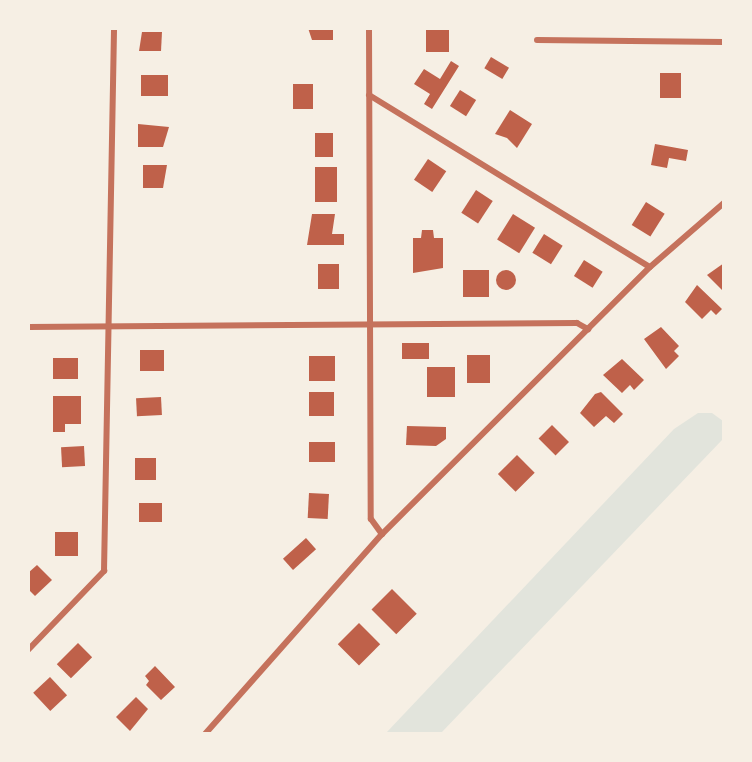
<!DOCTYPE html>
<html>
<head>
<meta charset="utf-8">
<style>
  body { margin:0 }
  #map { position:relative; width:752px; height:762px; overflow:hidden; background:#f6efe4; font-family:"DejaVu Sans",sans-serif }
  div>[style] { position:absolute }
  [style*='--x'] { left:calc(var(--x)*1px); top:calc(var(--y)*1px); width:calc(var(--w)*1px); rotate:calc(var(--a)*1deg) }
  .green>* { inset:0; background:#e2e4dc }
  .building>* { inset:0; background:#bf614a; transform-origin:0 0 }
  .round { border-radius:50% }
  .minor>* { height:6px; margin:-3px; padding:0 3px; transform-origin:3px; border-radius:3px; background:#c5725c }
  span { translate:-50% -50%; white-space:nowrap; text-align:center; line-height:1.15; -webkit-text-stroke:6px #f6efe4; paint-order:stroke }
  .frame { position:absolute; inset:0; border:30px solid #f6efe4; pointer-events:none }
</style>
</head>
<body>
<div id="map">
  <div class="green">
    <i style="clip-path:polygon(698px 413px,712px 413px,723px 421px,723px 439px,441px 733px,386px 733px,674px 429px)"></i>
  </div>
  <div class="building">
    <i style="clip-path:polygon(308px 28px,333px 28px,333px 40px,312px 40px)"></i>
    <i style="left:426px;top:28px;width:23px;height:24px"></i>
    <i style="clip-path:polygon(142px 32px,162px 32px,161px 51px,139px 51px)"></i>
    <i style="left:491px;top:57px;width:21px;height:13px;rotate:31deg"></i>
    <i style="clip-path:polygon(451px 61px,459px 66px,432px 109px,424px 104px,430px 94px,414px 84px,424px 69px,440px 79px)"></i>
    <i style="left:660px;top:73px;width:21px;height:25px"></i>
    <i style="left:141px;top:75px;width:27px;height:21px"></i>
    <i style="left:293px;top:84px;width:20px;height:25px"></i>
    <i style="left:460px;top:90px;width:19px;height:19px;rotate:32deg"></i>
    <i style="clip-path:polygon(510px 110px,532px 124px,517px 148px,507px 138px,495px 134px)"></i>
    <i style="clip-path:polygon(138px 124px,169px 127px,163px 147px,138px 147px)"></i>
    <i style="left:315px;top:133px;width:18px;height:24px"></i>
    <i style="clip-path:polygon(655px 144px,688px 150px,686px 161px,669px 158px,667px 168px,651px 165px)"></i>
    <i style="left:428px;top:159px;width:22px;height:25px;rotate:34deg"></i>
    <i style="clip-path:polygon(143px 165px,167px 165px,163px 188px,143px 188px)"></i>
    <i style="left:315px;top:167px;width:22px;height:35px"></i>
    <i style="left:476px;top:190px;width:20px;height:27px;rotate:33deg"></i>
    <i style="left:646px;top:202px;width:22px;height:27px;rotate:32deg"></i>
    <i style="clip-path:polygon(312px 214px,335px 214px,332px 234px,344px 234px,344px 245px,307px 245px)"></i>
    <i style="left:513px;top:214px;width:26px;height:30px;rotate:32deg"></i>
    <i style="clip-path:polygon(422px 230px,433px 230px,434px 238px,443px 238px,443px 268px,413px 273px,413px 238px,421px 238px)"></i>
    <i style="left:544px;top:234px;width:22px;height:22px;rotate:32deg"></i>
    <i style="left:584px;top:260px;width:22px;height:19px;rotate:32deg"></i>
    <i style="clip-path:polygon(724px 263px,724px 292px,707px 275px)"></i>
    <i style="left:318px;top:264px;width:21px;height:25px"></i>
    <i class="round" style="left:496px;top:270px;width:20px;height:20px"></i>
    <i style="left:463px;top:270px;width:26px;height:27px"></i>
    <i style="clip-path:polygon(697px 285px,722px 309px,716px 315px,711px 310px,702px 319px,685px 302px)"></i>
    <i style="clip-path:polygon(661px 327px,679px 346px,674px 351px,679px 356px,666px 369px,644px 339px)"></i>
    <i style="left:402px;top:343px;width:27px;height:16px"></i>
    <i style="left:164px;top:350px;width:21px;height:24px;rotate:90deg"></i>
    <i style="left:467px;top:355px;width:23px;height:28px"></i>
    <i style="left:309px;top:356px;width:26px;height:25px"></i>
    <i style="left:53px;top:358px;width:25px;height:21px"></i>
    <i style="clip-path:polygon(622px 359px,644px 380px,634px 390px,630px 385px,622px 393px,603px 375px)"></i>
    <i style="left:427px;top:367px;width:28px;height:30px"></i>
    <i style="left:309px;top:392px;width:25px;height:24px"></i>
    <i style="clip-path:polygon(601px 392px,623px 414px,614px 423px,606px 416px,594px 427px,580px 413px,595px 394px)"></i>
    <i style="clip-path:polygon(53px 396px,81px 396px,81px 424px,65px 424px,65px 432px,53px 432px)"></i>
    <i style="left:161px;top:397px;width:18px;height:25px;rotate:87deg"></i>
    <i style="left:552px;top:425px;width:24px;height:19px;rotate:45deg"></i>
    <i style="clip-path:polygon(407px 426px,446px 427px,446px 439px,436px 446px,406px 445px)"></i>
    <i style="left:309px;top:442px;width:26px;height:20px"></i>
    <i style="left:84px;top:446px;width:20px;height:23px;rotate:87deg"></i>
    <i style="left:517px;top:455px;width:25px;height:27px;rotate:45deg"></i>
    <i style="left:135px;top:458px;width:21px;height:22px"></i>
    <i style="left:309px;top:493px;width:20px;height:25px;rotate:3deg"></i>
    <i style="left:162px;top:503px;width:19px;height:23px;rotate:90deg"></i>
    <i style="left:55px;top:532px;width:23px;height:24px"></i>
    <i style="left:306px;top:538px;width:15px;height:31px;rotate:48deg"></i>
    <i style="clip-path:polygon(37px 565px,52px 580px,35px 596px,28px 589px,28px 573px)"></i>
    <i style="left:392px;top:589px;width:35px;height:29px;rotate:45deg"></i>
    <i style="left:359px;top:623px;width:30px;height:30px;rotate:45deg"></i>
    <i style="left:78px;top:643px;width:20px;height:30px;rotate:45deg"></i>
    <i style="clip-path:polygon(155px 666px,175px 687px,161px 700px,146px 685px,149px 681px,145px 676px)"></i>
    <i style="left:50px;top:677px;width:25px;height:23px;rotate:47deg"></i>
    <i style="clip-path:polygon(136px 697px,148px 709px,130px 731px,116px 717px)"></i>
  </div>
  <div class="minor">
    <i style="--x:369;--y:28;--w:491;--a:89.8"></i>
    <i style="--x:371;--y:519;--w:19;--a:54"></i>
    <i style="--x:537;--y:40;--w:187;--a:0.6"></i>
    <i style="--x:369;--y:95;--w:329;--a:31.5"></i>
    <i style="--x:28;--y:327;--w:549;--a:-0.42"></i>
    <i style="--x:577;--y:323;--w:13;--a:29"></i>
    <i style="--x:28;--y:650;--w:110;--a:-46.1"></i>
    <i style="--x:104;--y:571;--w:543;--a:-88.94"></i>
    <i style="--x:205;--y:734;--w:267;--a:-48.5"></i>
    <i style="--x:382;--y:534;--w:378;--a:-44.9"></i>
    <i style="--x:650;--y:267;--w:98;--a:-40.9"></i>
  </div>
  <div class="frame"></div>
</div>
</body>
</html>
